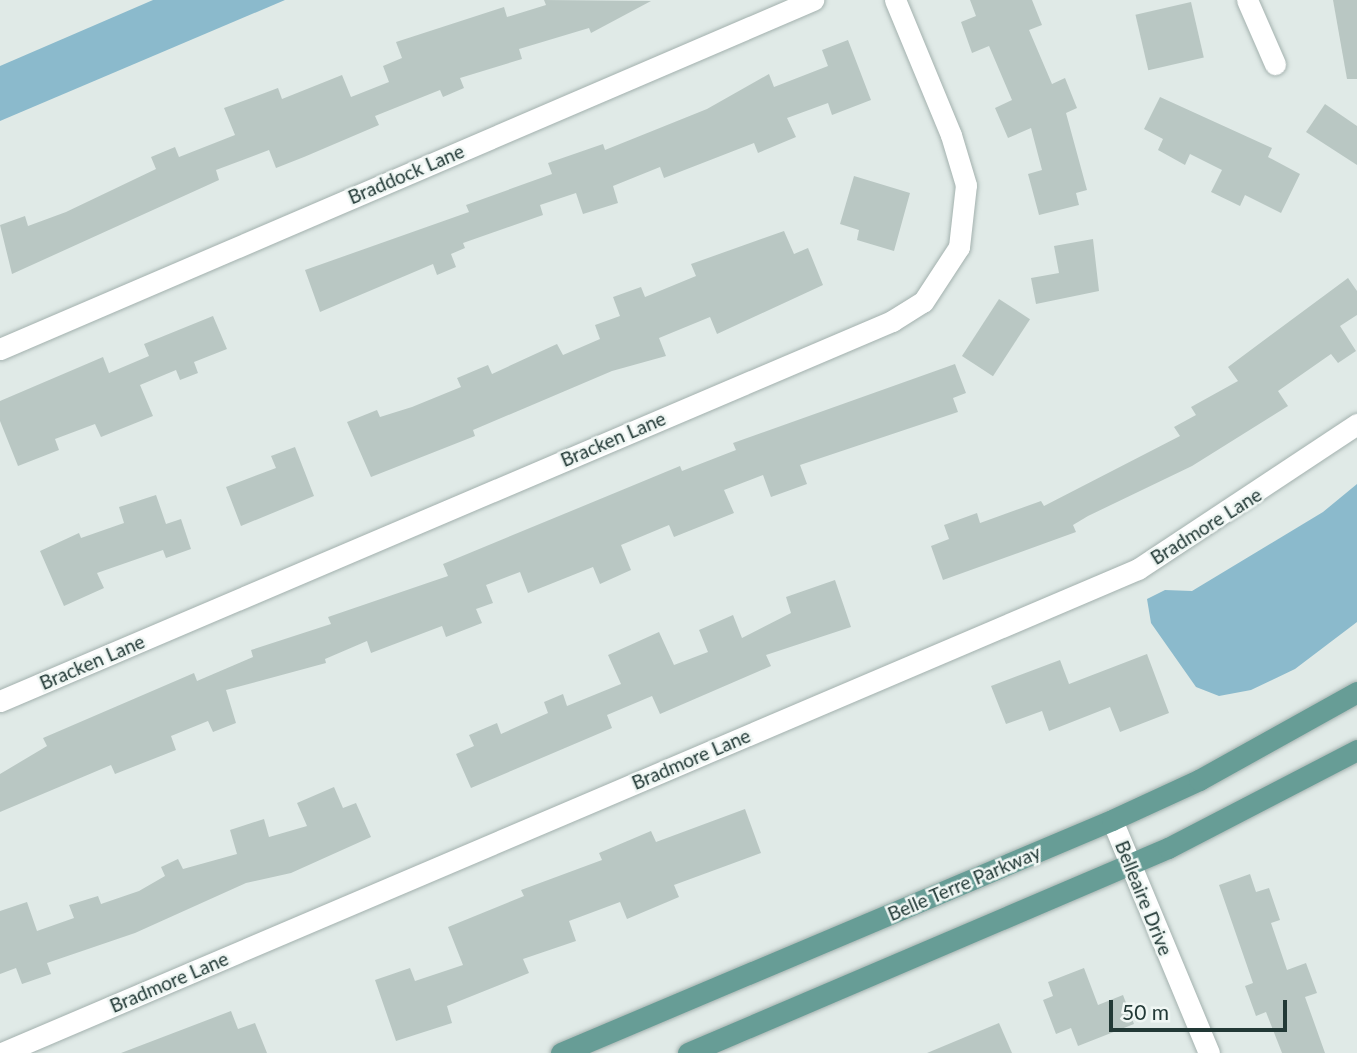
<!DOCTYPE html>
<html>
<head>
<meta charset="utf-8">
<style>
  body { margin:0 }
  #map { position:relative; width:1357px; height:1053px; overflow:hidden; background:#e0eae7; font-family:Lato,sans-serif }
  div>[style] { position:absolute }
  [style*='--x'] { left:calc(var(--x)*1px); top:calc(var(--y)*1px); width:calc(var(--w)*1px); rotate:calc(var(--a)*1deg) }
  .water>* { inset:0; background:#8bbacc }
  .building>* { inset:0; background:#b9c7c3; transform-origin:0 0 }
  .roads { filter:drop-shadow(0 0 2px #a3b1ae) drop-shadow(0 0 2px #a3b1ae) }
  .minor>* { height:21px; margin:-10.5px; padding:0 10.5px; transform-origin:10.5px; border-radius:10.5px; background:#fff }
  .major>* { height:21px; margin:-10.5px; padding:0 10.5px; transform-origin:10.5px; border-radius:10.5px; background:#679d96 }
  span { translate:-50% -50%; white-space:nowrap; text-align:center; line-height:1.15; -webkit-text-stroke:5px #f0f7f4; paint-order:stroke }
  .street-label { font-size:19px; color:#223936 }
  .scale { position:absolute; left:1109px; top:1000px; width:178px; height:32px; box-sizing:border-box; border:4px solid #223936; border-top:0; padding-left:9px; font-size:21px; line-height:24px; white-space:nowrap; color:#223936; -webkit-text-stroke:5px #f0f7f4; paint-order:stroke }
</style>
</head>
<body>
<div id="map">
  <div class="water">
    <i style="clip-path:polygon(153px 0,285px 0,0 121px,0 66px)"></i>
    <i style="clip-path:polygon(1357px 484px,1357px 622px,1295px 669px,1251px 690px,1219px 696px,1196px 687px,1151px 623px,1147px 599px,1165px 590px,1192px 591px,1323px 512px)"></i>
  </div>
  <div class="building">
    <i style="clip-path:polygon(544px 0,651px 1px,591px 33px,589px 28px,519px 49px,522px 59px,460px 78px,464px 88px,443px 97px,440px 90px,375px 116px,379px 125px,304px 157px,276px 168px,269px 150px,216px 170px,219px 180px,12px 274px,0 225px,25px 216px,28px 226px,66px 212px,156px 169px,151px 157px,175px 147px,179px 157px,235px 135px,224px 108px,278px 88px,282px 99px,342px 75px,351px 97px,389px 82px,383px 66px,402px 58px,396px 42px,504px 7px,507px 17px,546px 5px)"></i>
    <i style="clip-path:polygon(970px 0,1032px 0,1042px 25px,1029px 30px,1052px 84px,1065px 78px,1077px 108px,1066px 113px,1087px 190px,1076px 193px,1079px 205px,1039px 215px,1028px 174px,1042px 170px,1031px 128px,1008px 138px,995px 108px,1012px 100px,989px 46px,972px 53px,961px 22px,976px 16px)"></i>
    <i style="clip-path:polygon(1333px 0,1357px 0,1357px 79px,1347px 79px)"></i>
    <i style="left:1191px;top:2px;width:57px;height:57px;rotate:77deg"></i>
    <i style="clip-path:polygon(848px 40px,871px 100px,832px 115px,828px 103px,787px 118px,796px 137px,758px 153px,754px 143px,664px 178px,660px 167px,613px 186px,618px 203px,583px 214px,576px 193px,540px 205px,543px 215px,463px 243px,465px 248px,451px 254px,456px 267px,437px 275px,433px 264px,320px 312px,305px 270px,469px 212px,466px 205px,552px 174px,548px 163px,603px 144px,605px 150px,707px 109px,769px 74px,774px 87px,828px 66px,822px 50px)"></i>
    <i style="clip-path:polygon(1160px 97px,1272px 148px,1268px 157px,1300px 174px,1281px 213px,1245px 195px,1240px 206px,1211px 192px,1222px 170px,1190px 154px,1185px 165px,1158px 150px,1163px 139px,1144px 129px)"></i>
    <i style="clip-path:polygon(1325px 104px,1357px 126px,1357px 165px,1306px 132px)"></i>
    <i style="clip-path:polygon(854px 176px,910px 193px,894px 251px,857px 240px,859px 230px,840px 224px)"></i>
    <i style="clip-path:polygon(784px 231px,794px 254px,808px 248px,823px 285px,717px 334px,710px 317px,659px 338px,666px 356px,612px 371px,473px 430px,475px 436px,371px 477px,347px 422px,377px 410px,380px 417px,412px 407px,461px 387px,457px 378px,488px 365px,492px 374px,557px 344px,563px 355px,600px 339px,595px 325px,620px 316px,613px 297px,641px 287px,645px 297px,696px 276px,691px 264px)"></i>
    <i style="clip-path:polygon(1093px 239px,1099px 291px,1036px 304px,1031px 278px,1059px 273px,1054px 246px)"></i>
    <i style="clip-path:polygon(1348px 278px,1357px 291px,1357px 315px,1340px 326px,1356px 351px,1338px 363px,1331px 354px,1278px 391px,1288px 406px,1192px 466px,1088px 516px,1073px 525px,1076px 532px,943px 580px,931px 546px,949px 539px,944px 525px,977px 513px,980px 523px,1041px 501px,1044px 506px,1180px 436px,1174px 427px,1196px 415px,1191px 407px,1238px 381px,1228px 367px)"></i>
    <i style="left:999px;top:299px;width:37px;height:68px;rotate:33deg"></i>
    <i style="clip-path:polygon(213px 316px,227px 349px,194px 362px,198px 373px,180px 380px,176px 370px,140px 385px,153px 416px,101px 437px,95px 424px,55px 439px,59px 450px,18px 466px,0 421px,0 401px,103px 357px,109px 373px,149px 356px,144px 344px)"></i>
    <i style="clip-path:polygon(955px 364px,966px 393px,953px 398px,958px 412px,800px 465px,807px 484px,771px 497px,763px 475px,724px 490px,734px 513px,674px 537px,669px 525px,621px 545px,631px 570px,600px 584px,593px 567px,528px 593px,520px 572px,486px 585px,493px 603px,476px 609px,482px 623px,446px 637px,442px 626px,371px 653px,367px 641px,325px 659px,326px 663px,226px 690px,236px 723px,213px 732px,208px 721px,171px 736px,176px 750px,115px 774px,111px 765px,0 812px,0 774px,47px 746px,43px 738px,194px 673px,197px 681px,253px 657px,251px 650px,331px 624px,328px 617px,448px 576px,443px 564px,680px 466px,682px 471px,736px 450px,733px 443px)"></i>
    <i style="clip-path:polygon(295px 447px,314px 496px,241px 526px,226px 487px,276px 468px,271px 456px)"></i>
    <i style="clip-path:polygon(156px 495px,166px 524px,181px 519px,191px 549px,166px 558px,163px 550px,97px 573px,104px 588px,64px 606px,40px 551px,79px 533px,81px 538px,124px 523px,119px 507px)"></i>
    <i style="clip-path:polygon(835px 580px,851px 627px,766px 655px,771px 666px,660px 714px,652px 696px,607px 715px,612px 728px,471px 788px,456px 754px,474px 746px,469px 735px,497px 723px,501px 734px,548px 713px,544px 702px,563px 694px,567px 706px,621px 684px,608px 655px,659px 632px,674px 665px,708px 652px,699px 630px,733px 615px,742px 638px,791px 613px,786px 597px)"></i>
    <i style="clip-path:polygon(1147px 654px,1169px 713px,1120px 732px,1110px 707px,1049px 731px,1042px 711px,1006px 724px,991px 686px,1060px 660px,1069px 684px)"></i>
    <i style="clip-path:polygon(334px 787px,343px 808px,356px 803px,371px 837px,291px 873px,246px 883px,135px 933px,47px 963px,51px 974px,22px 984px,16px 968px,0 974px,0 911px,27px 902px,37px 931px,74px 918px,69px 905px,98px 896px,101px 904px,139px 891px,165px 876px,161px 867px,178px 859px,183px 869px,237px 854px,230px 830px,264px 819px,269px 837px,307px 826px,297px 803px)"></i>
    <i style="clip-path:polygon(745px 809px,761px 853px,674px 885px,679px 897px,627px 919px,620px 902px,569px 921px,576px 941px,523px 959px,529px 973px,447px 1006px,452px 1023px,396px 1041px,375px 980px,410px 968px,415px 981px,463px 965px,448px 927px,524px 896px,521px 890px,602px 860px,599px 853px,651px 831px,656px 842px)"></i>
    <i style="clip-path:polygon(1250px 874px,1256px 892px,1269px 888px,1280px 920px,1271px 923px,1287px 970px,1306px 963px,1317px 993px,1305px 997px,1325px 1053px,1282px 1053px,1266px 1012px,1256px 1016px,1245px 986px,1253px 983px,1219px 885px)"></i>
    <i style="clip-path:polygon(1084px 968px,1098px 1005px,1123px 995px,1134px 1024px,1078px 1046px,1071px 1028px,1056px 1034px,1043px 1000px,1053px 996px,1048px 982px)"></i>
    <i style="clip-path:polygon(231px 1011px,238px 1029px,255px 1023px,267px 1053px,121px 1053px)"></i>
    <i style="clip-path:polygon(999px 1023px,1012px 1053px,927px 1053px)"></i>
  </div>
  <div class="roads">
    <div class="minor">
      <i style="--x:1247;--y:0;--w:70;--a:66.4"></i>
      <i style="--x:0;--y:349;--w:885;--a:-23.23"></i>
      <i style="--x:0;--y:701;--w:970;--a:-23.07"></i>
      <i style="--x:892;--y:321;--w:36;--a:-32"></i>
      <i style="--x:923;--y:302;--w:66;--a:-56.8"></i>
      <i style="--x:959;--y:247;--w:62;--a:-83.6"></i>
      <i style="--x:966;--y:185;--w:52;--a:-106.7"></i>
      <i style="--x:951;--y:135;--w:146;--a:-112.5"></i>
      <i style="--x:1112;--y:820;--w:252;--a:67.4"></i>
      <i style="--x:2;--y:1053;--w:1235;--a:-23.08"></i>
      <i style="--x:1138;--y:569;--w:263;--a:-33.5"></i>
    </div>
    <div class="major">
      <i style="--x:561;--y:1053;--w:598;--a:-22.92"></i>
      <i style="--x:1112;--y:820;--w:96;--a:-24.7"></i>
      <i style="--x:1199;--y:780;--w:181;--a:-29.1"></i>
      <i style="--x:688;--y:1053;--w:522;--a:-23.13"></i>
      <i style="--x:1168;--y:848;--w:213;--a:-27.4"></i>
    </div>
  </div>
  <div class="street-label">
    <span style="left:406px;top:174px;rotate:-23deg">Braddock Lane</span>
    <span style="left:613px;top:439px;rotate:-23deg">Bracken Lane</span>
    <span style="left:1206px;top:526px;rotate:-32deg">Bradmore Lane</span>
    <span style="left:92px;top:662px;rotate:-23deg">Bracken Lane</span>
    <span style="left:691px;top:759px;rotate:-23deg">Bradmore Lane</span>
    <span style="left:964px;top:883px;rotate:-23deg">Belle Terre Parkway</span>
    <span style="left:1144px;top:898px;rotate:68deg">Belleaire Drive</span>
    <span style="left:169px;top:982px;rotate:-23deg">Bradmore Lane</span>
  </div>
  <div class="scale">50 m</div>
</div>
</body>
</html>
